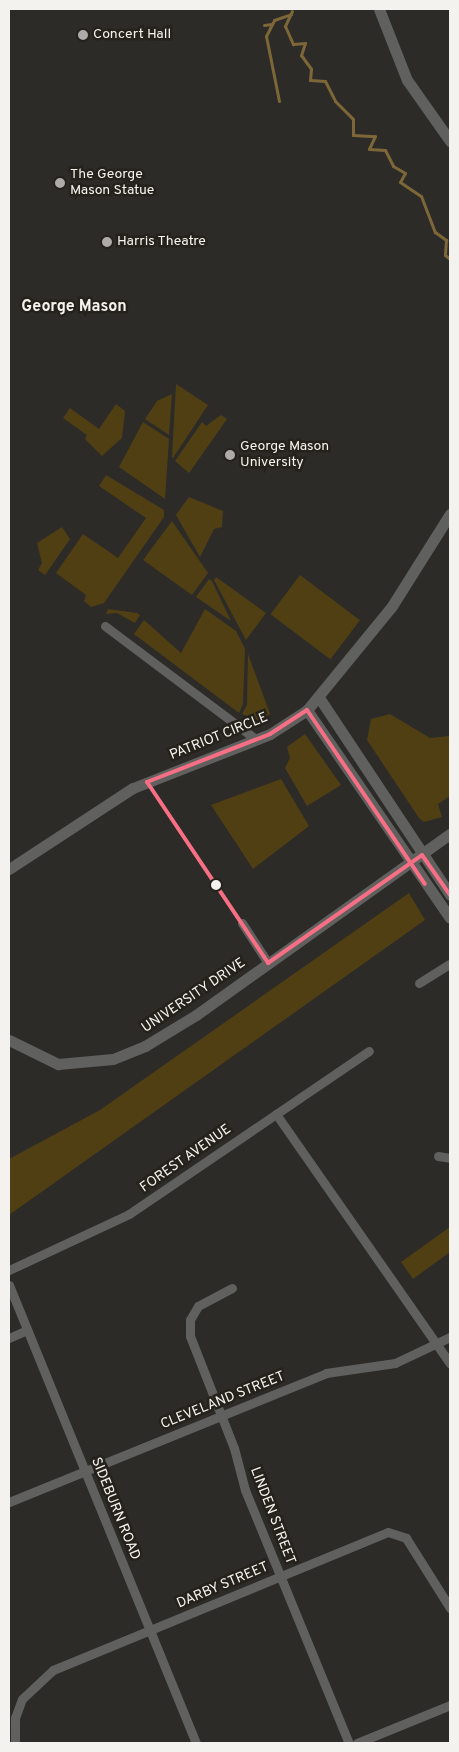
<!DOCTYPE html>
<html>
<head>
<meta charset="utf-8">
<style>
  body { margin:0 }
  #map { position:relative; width:459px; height:1752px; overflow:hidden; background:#2c2b28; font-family:Overpass,sans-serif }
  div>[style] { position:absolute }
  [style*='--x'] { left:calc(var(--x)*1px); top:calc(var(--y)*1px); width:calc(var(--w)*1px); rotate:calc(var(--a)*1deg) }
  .green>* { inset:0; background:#513f14; transform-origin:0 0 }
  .stream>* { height:3px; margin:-1.5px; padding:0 1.5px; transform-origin:1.5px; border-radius:1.5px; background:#7d6738 }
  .minor>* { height:9px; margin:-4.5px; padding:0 4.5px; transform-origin:4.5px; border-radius:4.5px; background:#60605f }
  .tertiary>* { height:11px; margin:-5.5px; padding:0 5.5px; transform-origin:5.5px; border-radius:5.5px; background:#60605f }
  .bus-1>* { height:4px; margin:-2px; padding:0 2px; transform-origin:2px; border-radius:2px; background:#f76f85 }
  .dots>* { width:14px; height:14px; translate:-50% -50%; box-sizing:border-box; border:2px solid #25221c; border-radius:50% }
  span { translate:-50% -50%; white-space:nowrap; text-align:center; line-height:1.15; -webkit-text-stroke:5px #25221c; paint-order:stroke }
  .poi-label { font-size:14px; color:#f4f2ee }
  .left { translate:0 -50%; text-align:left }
  .street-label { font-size:14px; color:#f4f2ee }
  .quarter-label { font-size:16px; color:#f4f2ee; font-weight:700 }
  .frame { position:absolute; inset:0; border:10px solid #f4f2ee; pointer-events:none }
</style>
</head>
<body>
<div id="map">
  <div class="green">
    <i style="clip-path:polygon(176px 384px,208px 405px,173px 458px,172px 457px)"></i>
    <i style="clip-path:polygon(172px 394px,169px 435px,145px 419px,157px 401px)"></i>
    <i style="clip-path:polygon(116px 404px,125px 411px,122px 438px,102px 456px,85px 439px,87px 435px,63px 418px,70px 408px,99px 429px)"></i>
    <i style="clip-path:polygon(221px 415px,227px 419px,189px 473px,175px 461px,202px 422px,206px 426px)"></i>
    <i style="clip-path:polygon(143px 422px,169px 439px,165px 499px,119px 467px)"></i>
    <i style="clip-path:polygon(106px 475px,164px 510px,164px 517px,104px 603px,91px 607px,84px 601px,86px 595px,56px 573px,83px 534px,118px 558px,146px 518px,99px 486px)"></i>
    <i style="clip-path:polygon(189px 497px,223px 511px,222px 527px,214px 529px,200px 557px,176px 515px)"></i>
    <i style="clip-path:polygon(172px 521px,208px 573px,192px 595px,143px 560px)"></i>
    <i style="clip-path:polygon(62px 527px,70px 539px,45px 575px,38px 570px,42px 563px,37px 543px)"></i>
    <i style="left:300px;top:575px;width:75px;height:49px;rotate:37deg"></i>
    <i style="clip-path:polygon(216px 577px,266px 613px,246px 640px,214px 580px)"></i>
    <i style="clip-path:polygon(209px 579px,212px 581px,231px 621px,196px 597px)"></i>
    <i style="clip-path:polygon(108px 609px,137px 613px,140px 615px,135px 623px,117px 613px,106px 614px)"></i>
    <i style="clip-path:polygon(205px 609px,236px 631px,245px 649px,243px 704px,239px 713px,134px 634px,144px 620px,181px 653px)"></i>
    <i style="clip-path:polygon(248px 654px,270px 714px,260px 721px,242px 714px,247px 705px)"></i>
    <i style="clip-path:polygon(390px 714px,430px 738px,450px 736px,450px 796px,438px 804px,442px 817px,424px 822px,419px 818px,367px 740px,371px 719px)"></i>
    <i style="clip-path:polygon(305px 734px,341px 785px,307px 806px,285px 768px,290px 758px,287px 747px)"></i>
    <i style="clip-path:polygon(281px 779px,309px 826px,253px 869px,211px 805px)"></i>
    <i style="clip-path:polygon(409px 893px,425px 920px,9px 1215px,9px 1159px,100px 1110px)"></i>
    <i style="clip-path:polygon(450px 1227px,450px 1252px,413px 1279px,401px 1262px)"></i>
  </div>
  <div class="stream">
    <i style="--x:292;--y:11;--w:17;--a:115"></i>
    <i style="--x:285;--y:26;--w:20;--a:66"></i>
    <i style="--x:293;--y:44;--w:12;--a:-5"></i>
    <i style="--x:305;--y:43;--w:13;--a:108"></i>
    <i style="--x:301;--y:55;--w:17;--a:54"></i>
    <i style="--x:311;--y:69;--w:11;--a:95"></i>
    <i style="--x:310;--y:80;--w:15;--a:4"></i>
    <i style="--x:325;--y:81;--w:22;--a:63"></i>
    <i style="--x:335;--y:101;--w:25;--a:45"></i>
    <i style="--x:353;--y:119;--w:16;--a:90"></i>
    <i style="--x:353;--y:135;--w:22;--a:3"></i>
    <i style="--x:375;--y:136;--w:14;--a:115"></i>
    <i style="--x:369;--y:149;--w:16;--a:4"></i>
    <i style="--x:385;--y:150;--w:18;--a:63"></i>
    <i style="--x:393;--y:166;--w:14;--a:30"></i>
    <i style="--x:405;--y:173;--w:10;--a:119"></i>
    <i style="--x:400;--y:182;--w:25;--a:34"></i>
    <i style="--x:421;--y:196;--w:39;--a:69"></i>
    <i style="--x:435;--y:232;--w:14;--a:36"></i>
    <i style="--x:446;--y:240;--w:15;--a:94"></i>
    <i style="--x:445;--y:255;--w:6;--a:39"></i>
    <i style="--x:264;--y:25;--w:8;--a:-7"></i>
    <i style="--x:279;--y:101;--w:66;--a:-101.3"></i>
    <i style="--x:266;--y:36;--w:18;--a:-63"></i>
    <i style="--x:274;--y:20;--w:18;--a:-19"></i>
  </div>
  <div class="minor">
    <i style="--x:105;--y:626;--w:190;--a:36.9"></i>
    <i style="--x:242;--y:923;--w:48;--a:57"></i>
    <i style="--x:419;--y:983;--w:36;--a:-32"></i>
    <i style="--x:276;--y:1114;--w:304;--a:55.1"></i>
    <i style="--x:438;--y:1156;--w:12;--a:9"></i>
    <i style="--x:9;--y:1270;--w:132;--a:-25"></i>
    <i style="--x:129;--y:1214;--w:290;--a:-34.2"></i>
    <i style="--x:9;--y:1285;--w:495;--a:67.8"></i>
    <i style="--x:232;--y:1288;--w:38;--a:152"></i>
    <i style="--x:198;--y:1306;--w:16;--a:120"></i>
    <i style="--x:190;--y:1320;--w:16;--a:90"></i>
    <i style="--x:190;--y:1336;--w:120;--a:68.6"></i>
    <i style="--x:234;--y:1448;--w:43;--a:75.3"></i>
    <i style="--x:245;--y:1490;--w:274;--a:67.7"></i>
    <i style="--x:9;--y:1338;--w:20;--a:-24"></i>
    <i style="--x:9;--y:1502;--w:342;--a:-22.1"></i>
    <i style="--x:326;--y:1373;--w:70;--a:-8.2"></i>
    <i style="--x:395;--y:1363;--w:61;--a:-25.3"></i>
    <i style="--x:15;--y:1743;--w:25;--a:-90"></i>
    <i style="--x:15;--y:1718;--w:20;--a:-70"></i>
    <i style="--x:22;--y:1699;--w:42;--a:-43.1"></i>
    <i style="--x:53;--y:1670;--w:362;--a:-22.4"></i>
    <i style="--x:388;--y:1532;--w:19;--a:18"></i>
    <i style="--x:406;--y:1538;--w:83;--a:57.8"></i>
    <i style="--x:357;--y:1743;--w:100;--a:-22.2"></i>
  </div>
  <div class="tertiary">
    <i style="--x:379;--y:9;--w:76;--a:68.5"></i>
    <i style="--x:407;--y:80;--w:75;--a:54.8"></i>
    <i style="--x:320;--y:699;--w:235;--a:56.4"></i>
    <i style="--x:307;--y:710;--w:252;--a:55.5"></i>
    <i style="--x:9;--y:869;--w:148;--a:-33.2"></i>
    <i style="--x:133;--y:788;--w:147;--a:-21.5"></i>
    <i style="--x:270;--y:734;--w:44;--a:-33"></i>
    <i style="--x:307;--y:710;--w:134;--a:-50.7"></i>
    <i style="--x:392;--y:606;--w:109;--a:-57.8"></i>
    <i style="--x:9;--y:1040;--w:55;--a:26.1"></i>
    <i style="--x:58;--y:1064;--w:55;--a:-5.2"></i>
    <i style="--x:113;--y:1059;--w:35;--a:-22"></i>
    <i style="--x:145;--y:1046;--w:60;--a:-31.3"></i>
    <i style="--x:196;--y:1015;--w:312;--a:-35.5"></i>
  </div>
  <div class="bus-1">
    <i style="--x:147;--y:782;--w:218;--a:56.2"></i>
    <i style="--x:268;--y:963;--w:188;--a:-35"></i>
    <i style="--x:422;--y:855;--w:49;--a:55"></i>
    <i style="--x:147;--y:782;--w:132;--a:-21.3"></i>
    <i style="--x:270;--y:734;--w:44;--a:-33"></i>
    <i style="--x:307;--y:710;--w:210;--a:55.9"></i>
  </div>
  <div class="dots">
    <i style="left:83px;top:35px;background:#aeaca9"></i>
    <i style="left:60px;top:183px;background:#aeaca9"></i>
    <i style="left:107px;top:242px;background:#aeaca9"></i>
    <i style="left:230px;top:455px;background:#aeaca9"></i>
    <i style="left:216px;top:885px;background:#f4f2ee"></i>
  </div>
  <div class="poi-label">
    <span class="left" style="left:93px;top:35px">Concert Hall</span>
    <span class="left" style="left:70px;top:183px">The George<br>Mason Statue</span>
    <span class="left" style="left:117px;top:242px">Harris Theatre</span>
    <span class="left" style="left:240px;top:455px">George Mason<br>University</span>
  </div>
  <div class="street-label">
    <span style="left:219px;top:737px;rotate:-22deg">PATRIOT CIRCLE</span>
    <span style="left:194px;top:996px;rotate:-34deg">UNIVERSITY DRIVE</span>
    <span style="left:186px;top:1159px;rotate:-35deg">FOREST AVENUE</span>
    <span style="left:223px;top:1401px;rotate:-22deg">CLEVELAND STREET</span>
    <span style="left:115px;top:1509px;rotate:68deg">SIDEBURN ROAD</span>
    <span style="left:272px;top:1516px;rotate:69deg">LINDEN STREET</span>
    <span style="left:223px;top:1586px;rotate:-23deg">DARBY STREET</span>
  </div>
  <div class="quarter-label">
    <span style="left:74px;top:307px">George Mason</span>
  </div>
  <div class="frame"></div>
</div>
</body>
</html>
